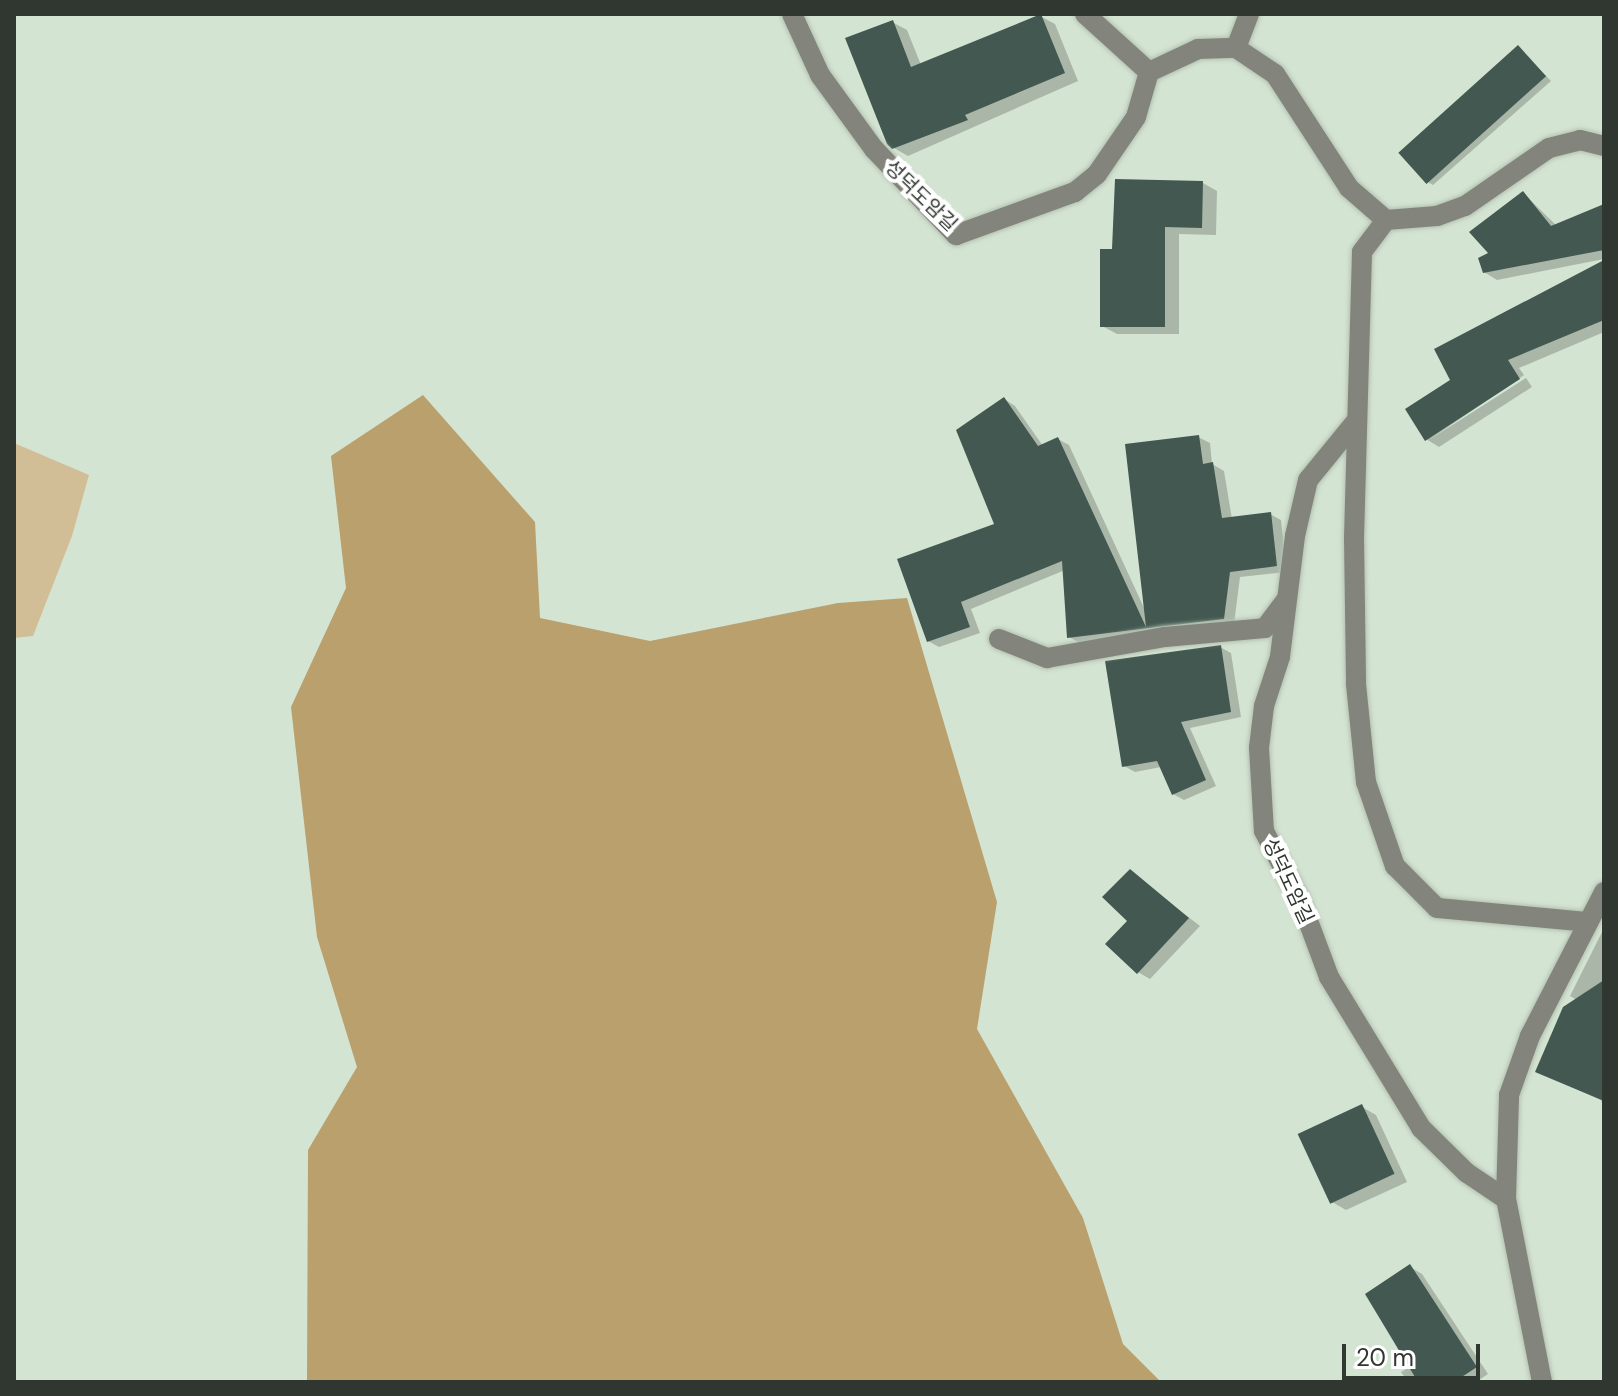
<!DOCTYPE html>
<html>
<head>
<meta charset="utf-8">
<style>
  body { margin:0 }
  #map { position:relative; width:1618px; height:1396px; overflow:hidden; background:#d4e4d2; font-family:"DM Sans","Noto Sans KR",sans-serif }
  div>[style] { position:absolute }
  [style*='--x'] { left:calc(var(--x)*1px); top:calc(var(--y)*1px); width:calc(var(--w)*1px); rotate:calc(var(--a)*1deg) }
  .green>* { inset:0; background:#d2be96 }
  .forest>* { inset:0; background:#b9a06d }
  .shadow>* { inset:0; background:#0003 }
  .building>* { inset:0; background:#425850; transform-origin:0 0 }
  .roads { filter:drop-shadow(0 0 2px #b3c1b2) drop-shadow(0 0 2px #b3c1b2) }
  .minor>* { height:20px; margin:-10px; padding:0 10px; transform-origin:10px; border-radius:10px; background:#83847b }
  span { translate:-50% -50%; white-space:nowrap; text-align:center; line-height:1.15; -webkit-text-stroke:8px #fff; paint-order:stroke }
  .street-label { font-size:20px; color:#303630 }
  .frame { position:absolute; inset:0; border:16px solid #303630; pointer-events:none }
  .scale { position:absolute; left:1342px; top:1344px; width:138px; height:36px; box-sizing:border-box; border:4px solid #303630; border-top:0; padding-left:10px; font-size:24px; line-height:28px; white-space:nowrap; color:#303630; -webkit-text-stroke:6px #fff; paint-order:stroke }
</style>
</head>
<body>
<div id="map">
  <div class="green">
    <i style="clip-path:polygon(14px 443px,89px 475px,72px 536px,33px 636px,14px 638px)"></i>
  </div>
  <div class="forest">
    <i style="clip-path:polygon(423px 395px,535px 522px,540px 618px,650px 641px,838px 603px,907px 598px,997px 902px,977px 1029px,1083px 1218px,1123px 1344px,1161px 1382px,307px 1382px,308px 1150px,357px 1067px,317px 937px,291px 707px,346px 588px,331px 456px)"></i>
  </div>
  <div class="shadow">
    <i style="clip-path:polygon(1040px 16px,1055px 24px,1078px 81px,908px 156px,894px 148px,892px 22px,907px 30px,921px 65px)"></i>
    <i style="clip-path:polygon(1518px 47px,1551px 81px,1433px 185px,1426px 181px)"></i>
    <i style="clip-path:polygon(1203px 183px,1217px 191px,1216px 235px,1179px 234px,1179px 334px,1117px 334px,1102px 326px,1114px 251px)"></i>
    <i style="clip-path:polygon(1523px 193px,1557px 226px,1604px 210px,1604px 259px,1497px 280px,1484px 272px)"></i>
    <i style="clip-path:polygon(1604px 300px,1604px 332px,1519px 368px,1524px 375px,1429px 440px,1526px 378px,1532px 387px,1439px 447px,1426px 439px,1408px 410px)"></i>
    <i style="clip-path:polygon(1004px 399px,1015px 406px,1043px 446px,1058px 439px,1069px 445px,1145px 610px,1198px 437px,1210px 443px,1212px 464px,1224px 471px,1232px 519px,1270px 514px,1281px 520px,1287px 572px,1240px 577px,1234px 624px,1080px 643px,1069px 637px,1065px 570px,971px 609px,980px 633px,939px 647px,928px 641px,996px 525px)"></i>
    <i style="clip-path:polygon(1220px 647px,1231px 653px,1241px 717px,1190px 728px,1216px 786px,1184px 800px,1173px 794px,1161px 767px,1135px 772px,1124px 766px)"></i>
    <i style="clip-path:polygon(1130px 872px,1200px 926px,1150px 979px,1138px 972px,1129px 921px)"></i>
    <i style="clip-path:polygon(1604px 928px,1604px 1108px,1601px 1100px,1537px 1071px,1577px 1000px,1570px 996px)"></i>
    <i style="clip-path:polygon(1362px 1107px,1376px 1115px,1407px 1182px,1346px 1210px,1332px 1202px)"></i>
    <i style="clip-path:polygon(1410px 1267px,1422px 1274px,1488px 1374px,1476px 1382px,1408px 1382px,1401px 1372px,1411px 1366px)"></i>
  </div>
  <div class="building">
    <i style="clip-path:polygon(1041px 14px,1065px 73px,965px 115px,968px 120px,892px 149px,887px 144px,845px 38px,893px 20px,911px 67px)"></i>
    <i style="left:1518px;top:45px;width:42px;height:161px;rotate:48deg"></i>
    <i style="clip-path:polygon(1115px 179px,1203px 181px,1202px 228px,1165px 227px,1165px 327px,1100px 327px,1100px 249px,1112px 249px)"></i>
    <i style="clip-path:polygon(1523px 191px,1551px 226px,1604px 204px,1604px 250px,1483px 273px,1478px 258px,1488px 253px,1469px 232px)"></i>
    <i style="clip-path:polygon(1604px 260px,1604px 320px,1508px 360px,1520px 379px,1425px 441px,1405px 409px,1450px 380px,1434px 349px)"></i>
    <i style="clip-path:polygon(1004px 397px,1038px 446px,1058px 437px,1146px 627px,1125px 444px,1199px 435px,1203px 464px,1213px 462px,1222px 518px,1271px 512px,1277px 566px,1230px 572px,1224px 619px,1067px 638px,1062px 561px,961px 602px,970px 627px,927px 642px,897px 559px,994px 524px,956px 430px)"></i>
    <i style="clip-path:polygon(1221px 645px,1231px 712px,1181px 722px,1206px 780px,1172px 795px,1157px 761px,1122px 767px,1105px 661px)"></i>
    <i style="clip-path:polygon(1130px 869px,1189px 918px,1137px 974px,1105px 944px,1127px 921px,1102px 897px)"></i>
    <i style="clip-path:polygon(1604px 980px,1604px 1101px,1535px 1072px,1563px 1007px)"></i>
    <i style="left:1362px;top:1104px;width:77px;height:71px;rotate:65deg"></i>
    <i style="clip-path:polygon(1410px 1264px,1477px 1367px,1454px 1382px,1418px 1382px,1365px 1294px)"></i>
  </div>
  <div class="roads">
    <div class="minor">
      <i style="--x:792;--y:14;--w:67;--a:65.3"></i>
      <i style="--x:820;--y:75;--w:92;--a:53.9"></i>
      <i style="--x:874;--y:149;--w:119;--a:46.4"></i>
      <i style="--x:956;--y:235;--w:127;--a:-19.9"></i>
      <i style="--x:1075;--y:192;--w:28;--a:-39"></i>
      <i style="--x:1097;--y:174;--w:69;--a:-55.6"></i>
      <i style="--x:1136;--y:117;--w:47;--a:-73.9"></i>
      <i style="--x:1085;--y:14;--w:86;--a:42.2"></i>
      <i style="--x:1149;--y:72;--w:54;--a:-25.1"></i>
      <i style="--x:1198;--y:49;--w:38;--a:-2"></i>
      <i style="--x:1249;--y:14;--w:36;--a:111"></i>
      <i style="--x:1236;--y:48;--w:47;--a:33.7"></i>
      <i style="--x:1275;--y:74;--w:136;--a:57"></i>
      <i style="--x:1349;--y:188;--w:49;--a:40.9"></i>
      <i style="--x:1386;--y:220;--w:51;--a:-4.5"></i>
      <i style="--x:1437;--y:216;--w:30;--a:-20"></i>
      <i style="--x:1465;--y:206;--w:102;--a:-34.6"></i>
      <i style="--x:1549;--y:148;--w:32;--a:-14"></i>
      <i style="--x:1580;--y:140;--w:25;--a:14"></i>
      <i style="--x:1386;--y:220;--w:40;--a:127"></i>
      <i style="--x:1362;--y:252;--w:285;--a:91.6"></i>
      <i style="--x:1354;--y:537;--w:147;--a:89.2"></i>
      <i style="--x:1356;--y:684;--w:99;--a:84.2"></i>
      <i style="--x:1366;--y:782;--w:89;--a:71"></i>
      <i style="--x:1395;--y:866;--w:59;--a:45"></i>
      <i style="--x:1437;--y:908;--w:151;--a:5.3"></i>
      <i style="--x:1357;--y:420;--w:77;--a:129.2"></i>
      <i style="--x:1308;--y:480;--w:57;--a:103.1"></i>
      <i style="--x:1295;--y:536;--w:122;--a:97.1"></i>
      <i style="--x:1280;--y:657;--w:52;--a:108.1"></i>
      <i style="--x:1264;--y:706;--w:42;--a:96.8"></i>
      <i style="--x:1259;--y:748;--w:83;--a:86.6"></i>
      <i style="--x:1264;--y:831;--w:80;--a:62.5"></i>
      <i style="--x:1301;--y:902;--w:80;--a:69.5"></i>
      <i style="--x:1329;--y:977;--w:177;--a:58.6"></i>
      <i style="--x:1421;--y:1128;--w:64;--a:44.4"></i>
      <i style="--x:1467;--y:1173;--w:47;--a:33.7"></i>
      <i style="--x:999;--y:639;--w:52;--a:21.6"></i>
      <i style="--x:1047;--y:658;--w:120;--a:-10.1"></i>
      <i style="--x:1165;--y:637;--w:100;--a:-5.1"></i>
      <i style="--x:1265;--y:628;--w:34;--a:-53"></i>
      <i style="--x:1542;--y:1382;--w:187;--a:-101.1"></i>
      <i style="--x:1506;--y:1199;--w:104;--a:-88.3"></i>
      <i style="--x:1509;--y:1095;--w:63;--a:-70.4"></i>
      <i style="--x:1530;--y:1036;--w:162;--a:-62.8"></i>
    </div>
  </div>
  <div class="street-label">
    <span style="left:921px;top:196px;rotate:44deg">성덕도암길</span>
    <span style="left:1288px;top:881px;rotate:65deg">성덕도암길</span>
  </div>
  <div class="frame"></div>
  <div class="scale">20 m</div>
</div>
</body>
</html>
